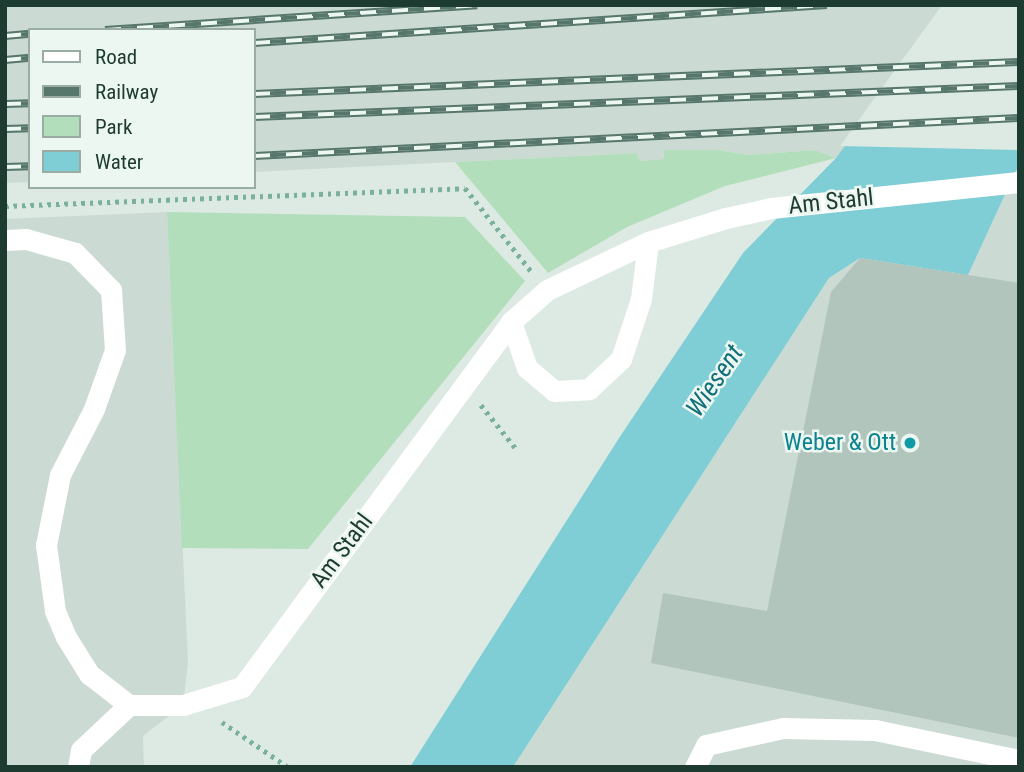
<!DOCTYPE html>
<html>
<head>
<meta charset="utf-8">
<style>
  body { margin:0 }
  #map { position:relative; width:1024px; height:772px; overflow:hidden; background:#ddeae3; font-family:"Roboto Condensed",sans-serif }
  div>[style] { position:absolute }
  [style*='--x'] { left:calc(var(--x)*1px); top:calc(var(--y)*1px); width:calc(var(--w)*1px); rotate:calc(var(--a)*1deg) }
  .built>* { inset:0; background:#cbdad2 }
  .green>* { inset:0; background:#b3debc }
  .water>* { inset:0; background:#7fced5 }
  .pier>* { inset:0; background:#ddeae3 }
  .building>* { inset:0; background:#b2c5bc }
  .path>* { height:4.5px; margin-top:-2.25px; transform-origin:0; background:repeating-linear-gradient(90deg,#7ab19c 0 3.5px,transparent 0 8.5px) }
  .service>* { height:21px; margin:-10.5px; padding:0 10.5px; transform-origin:10.5px; border-radius:10.5px; background:#fff }
  .minor>* { height:21px; margin:-10.5px; padding:0 10.5px; transform-origin:10.5px; border-radius:10.5px; background:#fff }
  .rail>* { height:8px; margin-top:-4px; transform-origin:0; background:repeating-linear-gradient(90deg,#edf7f1 0 16px,#57776c 0 32px); box-sizing:border-box; border-block:2px solid #57776c }
  .dots>* { width:19px; height:19px; translate:-50% -50%; box-sizing:border-box; border:4px solid #edf7f1; border-radius:50% }
  span { translate:-50% -50%; white-space:nowrap; text-align:center; line-height:1.15; -webkit-text-stroke:5px #edf7f1; paint-order:stroke }
  .street-label { font-size:24px; color:#1d3b31 }
  .culture-label { font-size:24px; color:#0d838f }
  .right { translate:-100% -50%; text-align:right }
  .water-label { font-size:26px; color:#13707b; font-style:italic }
  .frame { position:absolute; inset:0; border:7px solid #1d3b31; pointer-events:none }
  .legend { position:absolute; left:28px; top:28px; width:228px; height:161px; box-sizing:border-box; background:#edf7f1; border:2px solid #9aaca4; margin:0; padding:9px 12px; list-style:none; font-size:21px; color:#1d3b31 }
  .legend li { display:flex; align-items:center; gap:14px; height:35px }
  .legend b { width:35px; border:2px solid #9aaca4 }
</style>
</head>
<body>
<div id="map">
  <div class="built">
    <i style="clip-path:polygon(5px 5px,947px 5px,836px 158px,815px 150px,748px 155px,717px 150px,664px 150px,664px 159px,638px 161px,637px 153px,254px 172px,254px 30px,30px 30px,30px 182px,5px 183px)"></i>
    <i style="clip-path:polygon(1019px 164px,1019px 767px,513px 767px,829px 278px,860px 258px,968px 275px)"></i>
    <i style="clip-path:polygon(167px 212px,188px 662px,183px 705px,143px 736px,144px 767px,5px 767px,5px 219px)"></i>
  </div>
  <div class="green">
    <i style="clip-path:polygon(664px 150px,717px 150px,748px 155px,815px 150px,836px 158px,725px 186px,627px 227px,548px 273px,455px 162px,637px 153px,639px 161px,664px 159px)"></i>
    <i style="clip-path:polygon(167px 212px,465px 217px,525px 281px,308px 549px,182px 548px)"></i>
  </div>
  <div class="water">
    <i style="clip-path:polygon(947px 5px,1019px 5px,1019px 164px,968px 275px,860px 258px,829px 278px,513px 767px,410px 767px,621px 435px,743px 253px,836px 158px)"></i>
  </div>
  <div class="pier">
    <i style="clip-path:polygon(942px 5px,1019px 5px,1019px 150px,840px 146px)"></i>
  </div>
  <div class="building">
    <i style="clip-path:polygon(860px 258px,1019px 283px,1019px 738px,651px 663px,663px 593px,767px 611px,831px 292px)"></i>
  </div>
  <div class="path">
    <i style="--x:5;--y:206;--w:460;--a:-2.2"></i>
    <i style="--x:465;--y:188;--w:106;--a:51.5"></i>
    <i style="--x:481;--y:405;--w:59;--a:51.2"></i>
    <i style="--x:222;--y:722;--w:80;--a:34.3"></i>
  </div>
  <div class="service">
    <i style="--x:5;--y:240;--w:21;--a:-3"></i>
    <i style="--x:26;--y:239;--w:51;--a:15.9"></i>
    <i style="--x:75;--y:253;--w:52;--a:45.8"></i>
    <i style="--x:111;--y:290;--w:60;--a:86.2"></i>
    <i style="--x:115;--y:350;--w:63;--a:109.6"></i>
    <i style="--x:94;--y:409;--w:74;--a:117.3"></i>
    <i style="--x:60;--y:475;--w:71;--a:101.3"></i>
    <i style="--x:46;--y:545;--w:67;--a:82.2"></i>
    <i style="--x:55;--y:611;--w:28;--a:67"></i>
    <i style="--x:66;--y:637;--w:44;--a:58.1"></i>
    <i style="--x:89;--y:674;--w:51;--a:37.8"></i>
    <i style="--x:129;--y:705;--w:66;--a:136.8"></i>
    <i style="--x:81;--y:750;--w:17;--a:100"></i>
    <i style="--x:695;--y:767;--w:25;--a:-63"></i>
  </div>
  <div class="minor">
    <i style="--x:511;--y:322;--w:49;--a:70.8"></i>
    <i style="--x:527;--y:368;--w:35;--a:40"></i>
    <i style="--x:554;--y:391;--w:35;--a:-3"></i>
    <i style="--x:589;--y:389;--w:44;--a:-43.2"></i>
    <i style="--x:621;--y:359;--w:63;--a:-71.6"></i>
    <i style="--x:641;--y:299;--w:57;--a:-83"></i>
    <i style="--x:129;--y:705;--w:54;--a:0"></i>
    <i style="--x:183;--y:705;--w:62;--a:-17"></i>
    <i style="--x:242;--y:687;--w:453;--a:-53.6"></i>
    <i style="--x:511;--y:322;--w:48;--a:-41.6"></i>
    <i style="--x:547;--y:290;--w:112;--a:-25.4"></i>
    <i style="--x:648;--y:242;--w:82;--a:-17.1"></i>
    <i style="--x:726;--y:218;--w:46;--a:-12.5"></i>
    <i style="--x:771;--y:208;--w:249;--a:-6"></i>
    <i style="--x:706;--y:745;--w:79;--a:-12.4"></i>
    <i style="--x:783;--y:728;--w:92;--a:1.2"></i>
    <i style="--x:875;--y:730;--w:147;--a:11.8"></i>
  </div>
  <div class="rail">
    <i style="--x:105;--y:30;--w:373;--a:-3.8"></i>
    <i style="--x:5;--y:36;--w:25;--a:-5"></i>
    <i style="--x:254;--y:43;--w:574;--a:-3.79"></i>
    <i style="--x:5;--y:60;--w:25;--a:-5"></i>
    <i style="--x:254;--y:94;--w:766;--a:-2.4"></i>
    <i style="--x:5;--y:104;--w:25;--a:-2"></i>
    <i style="--x:254;--y:117;--w:766;--a:-2.32"></i>
    <i style="--x:5;--y:129;--w:25;--a:-2"></i>
    <i style="--x:254;--y:156;--w:766;--a:-2.84"></i>
    <i style="--x:5;--y:167;--w:25;--a:-2"></i>
  </div>
  <div class="dots">
    <i style="left:910px;top:443px;background:#0f9aa8"></i>
  </div>
  <div class="street-label">
    <span style="left:831px;top:202px;rotate:-6deg">Am Stahl</span>
    <span style="left:342px;top:551px;rotate:-53deg">Am Stahl</span>
  </div>
  <div class="culture-label">
    <span class="right" style="left:896px;top:443px">Weber &amp; Ott</span>
  </div>
  <div class="water-label">
    <span style="left:715px;top:381px;rotate:-56deg">Wiesent</span>
  </div>
  <div class="frame"></div>
  <ul class="legend">
  <li><b style="height:9px;background:#fff"></b>Road</li>
  <li><b style="height:9px;background:#57776c"></b>Railway</li>
  <li><b style="height:19px;background:#b3debc"></b>Park</li>
  <li><b style="height:19px;background:#7fced5"></b>Water</li>
  </ul>
</div>
</body>
</html>
